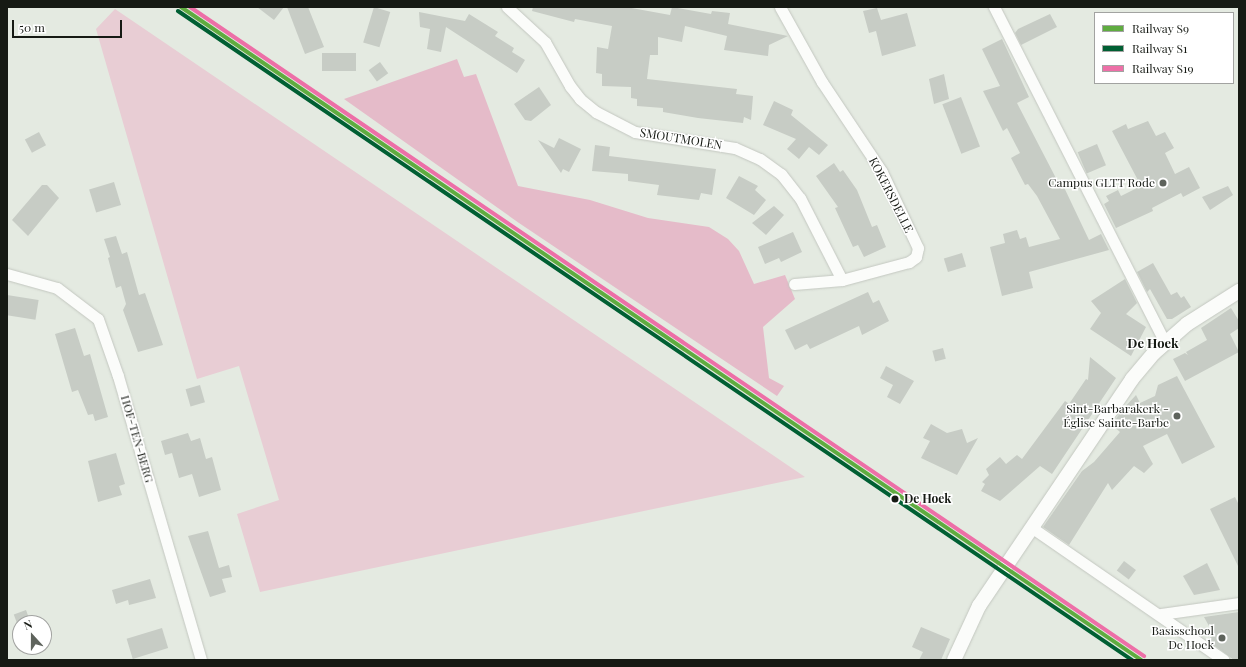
<!DOCTYPE html>
<html>
<head>
<meta charset="utf-8">
<style>
  body { margin:0 }
  #map { position:relative; width:1246px; height:667px; overflow:hidden; background:#e4eae1; font-family:"Playfair Display",serif }
  div>[style] { position:absolute }
  [style*='--x'] { left:calc(var(--x)*1px); top:calc(var(--y)*1px); width:calc(var(--w)*1px); rotate:calc(var(--a)*1deg) }
  .green>* { inset:0; background:#e8cdd4 }
  .forest>* { inset:0; background:#e5bbc9 }
  .building>* { inset:0; background:#c7ccc5; transform-origin:0 0 }
  .roads { filter:drop-shadow(0 0 1px #c3c7c0) drop-shadow(0 0 1px #c3c7c0) }
  .minor>* { height:11px; margin:-5.5px; padding:0 5.5px; transform-origin:5.5px; border-radius:5.5px; background:#fbfcfa }
  .tertiary>* { height:14px; margin:-7px; padding:0 7px; transform-origin:7px; border-radius:7px; background:#fbfcfa }
  .rail-1>* { height:4px; margin:-2px; padding:0 2px; transform-origin:2px; border-radius:2px; background:#5fac40 }
  .rail-2>* { height:4px; margin:-2px; padding:0 2px; transform-origin:2px; border-radius:2px; background:#005f33 }
  .rail-3>* { height:4px; margin:-2px; padding:0 2px; transform-origin:2px; border-radius:2px; background:#ed6fa7 }
  .dots>* { width:11px; height:11px; translate:-50% -50%; box-sizing:border-box; border:2px solid #fff; border-radius:50% }
  span { translate:-50% -50%; white-space:nowrap; text-align:center; line-height:1.15; -webkit-text-stroke:3px #fff; paint-order:stroke }
  .street-label { font-size:12px; color:#161a14 }
  .poi-label { font-size:12px; color:#161a14 }
  .right { translate:-100% -50%; text-align:right }
  .stop-label { font-size:12px; color:#161a14; font-weight:700 }
  .left { translate:0 -50%; text-align:left }
  .neighbourhood-label { font-size:13px; color:#161a14; font-weight:700 }
  .frame { position:absolute; inset:0; border:8px solid #161a14; pointer-events:none }
  .legend { position:absolute; left:1094px; top:12px; width:140px; height:72px; box-sizing:border-box; background:#fff; border:1px solid #a2a3a1; margin:0; padding:5px 7px; list-style:none; font-size:12px; color:#161a14 }
  .legend li { display:flex; align-items:center; gap:8px; height:20px }
  .legend b { width:20px; border:1px solid #a2a3a1 }
  .north { position:absolute; left:12px; top:615px; width:40px; height:40px; box-sizing:border-box; background:#fff; border:1px solid #a2a3a1; border-radius:50%; rotate:339deg; font-size:11px; font-weight:700; line-height:16px; text-align:center; color:#161a14 }
  .north::after { content:''; display:block; margin:auto; width:14px; height:18px; background:#5e635c; clip-path:polygon(50% 0,100% 100%,50% 72%,0 100%) }
  .scale { position:absolute; left:12px; top:20px; width:110px; height:18px; box-sizing:border-box; border:2px solid #161a14; border-top:0; padding-left:5px; font-size:12px; line-height:14px; white-space:nowrap; color:#161a14; -webkit-text-stroke:3px #fff; paint-order:stroke }
</style>
</head>
<body>
<div id="map">
  <div class="green">
    <i style="clip-path:polygon(115px 9px,805px 477px,260px 592px,237px 514px,279px 500px,239px 366px,197px 379px,96px 29px)"></i>
  </div>
  <div class="forest">
    <i style="clip-path:polygon(457px 59px,464px 77px,476px 74px,518px 186px,590px 200px,648px 218px,709px 227px,728px 239px,739px 251px,754px 284px,785px 275px,795px 299px,763px 327px,769px 378px,784px 386px,777px 396px,519px 223px,344px 99px)"></i>
  </div>
  <div class="building">
    <i style="clip-path:polygon(257px 7px,284px 7px,274px 20px)"></i>
    <i style="clip-path:polygon(287px 7px,308px 7px,324px 47px,305px 54px)"></i>
    <i style="left:374px;top:7px;width:17px;height:37px;rotate:17deg"></i>
    <i style="clip-path:polygon(533px 7px,626px 7px,670px 15px,672px 7px,711px 14px,712px 11px,730px 13px,728px 24px,788px 36px,769px 45px,768px 56px,724px 50px,727px 36px,685px 26px,682px 42px,658px 37px,658px 55px,650px 55px,647px 79px,737px 89px,736px 94px,753px 96px,751px 120px,744px 117px,743px 123px,698px 118px,663px 112px,663px 108px,637px 106px,637px 99px,631px 98px,631px 87px,602px 86px,602px 74px,596px 73px,597px 47px,608px 49px,612px 26px,575px 19px,574px 22px,532px 11px)"></i>
    <i style="clip-path:polygon(877px 8px,881px 20px,907px 13px,916px 46px,882px 56px,876px 31px,869px 33px,863px 11px)"></i>
    <i style="clip-path:polygon(419px 12px,465px 21px,469px 14px,498px 32px,495px 36px,514px 48px,512px 52px,525px 60px,517px 73px,446px 27px,441px 52px,427px 49px,430px 29px,420px 27px)"></i>
    <i style="clip-path:polygon(1050px 14px,1057px 27px,1021px 45px,1015px 33px,1018px 29px)"></i>
    <i style="clip-path:polygon(1002px 39px,1029px 97px,1017px 103px,1059px 184px,1062px 183px,1089px 240px,1101px 234px,1109px 250px,1029px 272px,1033px 288px,1002px 296px,990px 247px,1005px 243px,1003px 234px,1017px 230px,1020px 239px,1026px 237px,1029px 247px,1060px 239px,1037px 196px,1028px 184px,1025px 185px,1011px 158px,1020px 153px,1007px 128px,1003px 131px,983px 91px,1000px 86px,982px 49px)"></i>
    <i style="left:322px;top:53px;width:34px;height:18px"></i>
    <i style="left:380px;top:62px;width:14px;height:14px;rotate:54deg"></i>
    <i style="clip-path:polygon(944px 74px,949px 99px,934px 104px,929px 79px)"></i>
    <i style="clip-path:polygon(539px 87px,551px 105px,531px 121px,525px 120px,514px 104px)"></i>
    <i style="left:961px;top:97px;width:53px;height:20px;rotate:69deg"></i>
    <i style="clip-path:polygon(774px 101px,793px 110px,791px 115px,828px 145px,819px 155px,809px 147px,799px 159px,787px 149px,796px 139px,763px 125px)"></i>
    <i style="clip-path:polygon(1148px 121px,1156px 136px,1165px 132px,1174px 148px,1165px 153px,1175px 174px,1189px 167px,1200px 188px,1183px 197px,1181px 193px,1152px 208px,1153px 211px,1116px 228px,1104px 204px,1109px 201px,1106px 196px,1118px 190px,1121px 196px,1141px 186px,1112px 131px,1126px 124px,1128px 129px)"></i>
    <i style="left:39px;top:132px;width:15px;height:16px;rotate:62deg"></i>
    <i style="clip-path:polygon(559px 138px,581px 149px,569px 172px,563px 169px,561px 173px,538px 140px,554px 148px)"></i>
    <i style="left:1097px;top:144px;width:23px;height:21px;rotate:67deg"></i>
    <i style="clip-path:polygon(595px 145px,610px 147px,609px 156px,716px 169px,712px 195px,701px 193px,699px 200px,657px 195px,659px 185px,628px 181px,628px 174px,592px 171px)"></i>
    <i style="clip-path:polygon(834px 163px,840px 172px,843px 170px,857px 190px,872px 227px,877px 225px,886px 247px,864px 257px,858px 245px,853px 247px,835px 208px,838px 207px,816px 176px)"></i>
    <i style="clip-path:polygon(739px 176px,758px 186px,755px 190px,766px 200px,754px 215px,726px 198px)"></i>
    <i style="left:114px;top:182px;width:24px;height:26px;rotate:73deg"></i>
    <i style="clip-path:polygon(42px 185px,47px 185px,59px 198px,28px 236px,12px 220px)"></i>
    <i style="clip-path:polygon(1228px 186px,1233px 195px,1210px 210px,1202px 197px)"></i>
    <i style="clip-path:polygon(774px 206px,784px 215px,766px 235px,752px 223px)"></i>
    <i style="clip-path:polygon(793px 232px,802px 252px,781px 262px,779px 258px,765px 264px,758px 247px)"></i>
    <i style="clip-path:polygon(116px 236px,122px 254px,127px 252px,139px 295px,145px 293px,163px 345px,138px 352px,123px 310px,126px 304px,121px 286px,116px 288px,108px 258px,110px 257px,104px 239px)"></i>
    <i style="left:962px;top:253px;width:14px;height:19px;rotate:73deg"></i>
    <i style="clip-path:polygon(1153px 263px,1171px 295px,1177px 292px,1181px 298px,1184px 296px,1191px 307px,1172px 319px,1167px 319px,1150px 289px,1147px 292px,1137px 272px)"></i>
    <i style="clip-path:polygon(1125px 279px,1137px 303px,1126px 314px,1146px 327px,1131px 356px,1090px 329px,1101px 313px,1091px 301px)"></i>
    <i style="clip-path:polygon(868px 292px,873px 303px,879px 300px,889px 321px,862px 335px,859px 326px,810px 349px,807px 344px,795px 350px,785px 330px)"></i>
    <i style="left:7px;top:295px;width:32px;height:20px;rotate:9deg"></i>
    <i style="clip-path:polygon(1231px 308px,1239px 321px,1239px 328px,1230px 334px,1239px 352px,1185px 381px,1173px 359px,1185px 353px,1188px 355px,1186px 352px,1207px 340px,1201px 328px)"></i>
    <i style="clip-path:polygon(75px 328px,84px 356px,90px 354px,108px 417px,95px 421px,93px 414px,88px 415px,78px 390px,72px 392px,55px 334px)"></i>
    <i style="left:943px;top:348px;width:11px;height:11px;rotate:75deg"></i>
    <i style="clip-path:polygon(1090px 357px,1116px 378px,1052px 474px,1040px 466px,1000px 501px,981px 491px,985px 484px,982px 482px,989px 475px,986px 469px,1000px 457px,1006px 464px,1017px 455px,1022px 459px,1065px 401px,1069px 404px,1086px 379px,1088px 380px)"></i>
    <i style="clip-path:polygon(886px 366px,914px 381px,900px 404px,887px 397px,893px 385px,880px 378px)"></i>
    <i style="clip-path:polygon(1177px 376px,1215px 447px,1182px 464px,1167px 434px,1143px 446px,1153px 464px,1144px 473px,1134px 466px,1112px 490px,1108px 483px,1069px 545px,1043px 527px,1082px 471px,1094px 462px,1120px 432px,1112px 425px,1122px 410px,1136px 395px,1140px 403px,1155px 396px,1158px 385px)"></i>
    <i style="left:200px;top:385px;width:18px;height:15px;rotate:74deg"></i>
    <i style="clip-path:polygon(931px 424px,947px 433px,962px 429px,967px 443px,978px 438px,957px 475px,921px 458px,930px 441px,923px 438px)"></i>
    <i style="clip-path:polygon(188px 433px,191px 441px,200px 438px,206px 459px,212px 457px,221px 490px,199px 497px,192px 474px,179px 478px,172px 453px,165px 455px,161px 441px)"></i>
    <i style="clip-path:polygon(116px 453px,125px 484px,119px 486px,122px 495px,98px 502px,88px 461px)"></i>
    <i style="clip-path:polygon(1235px 497px,1239px 505px,1239px 568px,1210px 509px)"></i>
    <i style="clip-path:polygon(208px 531px,219px 568px,229px 565px,232px 577px,222px 579px,226px 592px,210px 597px,188px 536px)"></i>
    <i style="left:1124px;top:561px;width:15px;height:12px;rotate:37deg"></i>
    <i style="clip-path:polygon(1207px 563px,1220px 590px,1194px 595px,1183px 576px)"></i>
    <i style="clip-path:polygon(150px 579px,156px 598px,129px 605px,128px 600px,116px 604px,112px 590px)"></i>
    <i style="left:26px;top:610px;width:12px;height:13px;rotate:70deg"></i>
    <i style="clip-path:polygon(1239px 612px,1239px 660px,1234px 660px,1207px 640px,1214px 635px,1204px 617px)"></i>
    <i style="clip-path:polygon(921px 627px,950px 639px,941px 660px,919px 660px,923px 652px,912px 647px)"></i>
    <i style="left:162px;top:628px;width:21px;height:37px;rotate:73deg"></i>
  </div>
  <div class="roads">
    <div class="minor">
      <i style="--x:507;--y:7;--w:52;--a:42.6"></i>
      <i style="--x:545;--y:42;--w:51;--a:60.4"></i>
      <i style="--x:570;--y:86;--w:16;--a:52"></i>
      <i style="--x:580;--y:99;--w:21;--a:39"></i>
      <i style="--x:596;--y:112;--w:44;--a:27.1"></i>
      <i style="--x:635;--y:132;--w:101;--a:9.1"></i>
      <i style="--x:735;--y:148;--w:27;--a:24"></i>
      <i style="--x:760;--y:159;--w:26;--a:36"></i>
      <i style="--x:781;--y:174;--w:31;--a:52"></i>
      <i style="--x:800;--y:198;--w:92;--a:62.9"></i>
      <i style="--x:780;--y:7;--w:86;--a:60.8"></i>
      <i style="--x:822;--y:82;--w:108;--a:56.3"></i>
      <i style="--x:882;--y:172;--w:84;--a:64.7"></i>
      <i style="--x:918;--y:248;--w:9;--a:103"></i>
      <i style="--x:916;--y:257;--w:9;--a:144"></i>
      <i style="--x:909;--y:262;--w:69;--a:165"></i>
      <i style="--x:842;--y:280;--w:48;--a:175.2"></i>
      <i style="--x:994;--y:7;--w:377;--a:63"></i>
      <i style="--x:7;--y:274;--w:52;--a:15.6"></i>
      <i style="--x:57;--y:288;--w:51;--a:37.1"></i>
      <i style="--x:98;--y:319;--w:60;--a:70.7"></i>
      <i style="--x:118;--y:376;--w:296;--a:73.7"></i>
      <i style="--x:1031;--y:527;--w:234;--a:34.6"></i>
      <i style="--x:1161;--y:614;--w:79;--a:-8"></i>
    </div>
    <div class="tertiary">
      <i style="--x:954;--y:660;--w:60;--a:-65.2"></i>
      <i style="--x:979;--y:606;--w:274;--a:-56"></i>
      <i style="--x:1132;--y:379;--w:34;--a:-50"></i>
      <i style="--x:1154;--y:353;--w:44;--a:-41.3"></i>
      <i style="--x:1187;--y:324;--w:62;--a:-32.4"></i>
    </div>
  </div>
  <div class="rail-1">
    <i style="--x:181;--y:7;--w:1161;--a:34.22"></i>
  </div>
  <div class="rail-2">
    <i style="--x:178;--y:11;--w:1154;--a:34.23"></i>
  </div>
  <div class="rail-3">
    <i style="--x:190;--y:7;--w:1154;--a:34.23"></i>
  </div>
  <div class="dots">
    <i style="left:1163px;top:183px;background:#5e635c"></i>
    <i style="left:1177px;top:416px;background:#5e635c"></i>
    <i style="left:895px;top:499px;background:#161a14"></i>
    <i style="left:1222px;top:638px;background:#5e635c"></i>
  </div>
  <div class="street-label">
    <span style="left:681px;top:139px;rotate:9deg">SMOUTMOLEN</span>
    <span style="left:891px;top:195px;rotate:63deg">KOKERSDELLE</span>
    <span style="left:137px;top:439px;rotate:74deg">HOF-TEN-BERG</span>
  </div>
  <div class="poi-label">
    <span class="right" style="left:1155px;top:183px">Campus GLTT Rode</span>
    <span class="right" style="left:1169px;top:416px">Sint-Barbarakerk -<br>Église Sainte-Barbe</span>
    <span class="right" style="left:1214px;top:638px">Basisschool<br>De Hoek</span>
  </div>
  <div class="stop-label">
    <span class="left" style="left:904px;top:499px">De Hoek</span>
  </div>
  <div class="neighbourhood-label">
    <span style="left:1153px;top:343px">De Hoek</span>
  </div>
  <div class="frame"></div>
  <ul class="legend">
  <li><b style="height:5px;background:#5fac40"></b>Railway S9</li>
  <li><b style="height:5px;background:#005f33"></b>Railway S1</li>
  <li><b style="height:5px;background:#ed6fa7"></b>Railway S19</li>
  </ul>
  <div class="north">N</div>
  <div class="scale">50 m</div>
</div>
</body>
</html>
